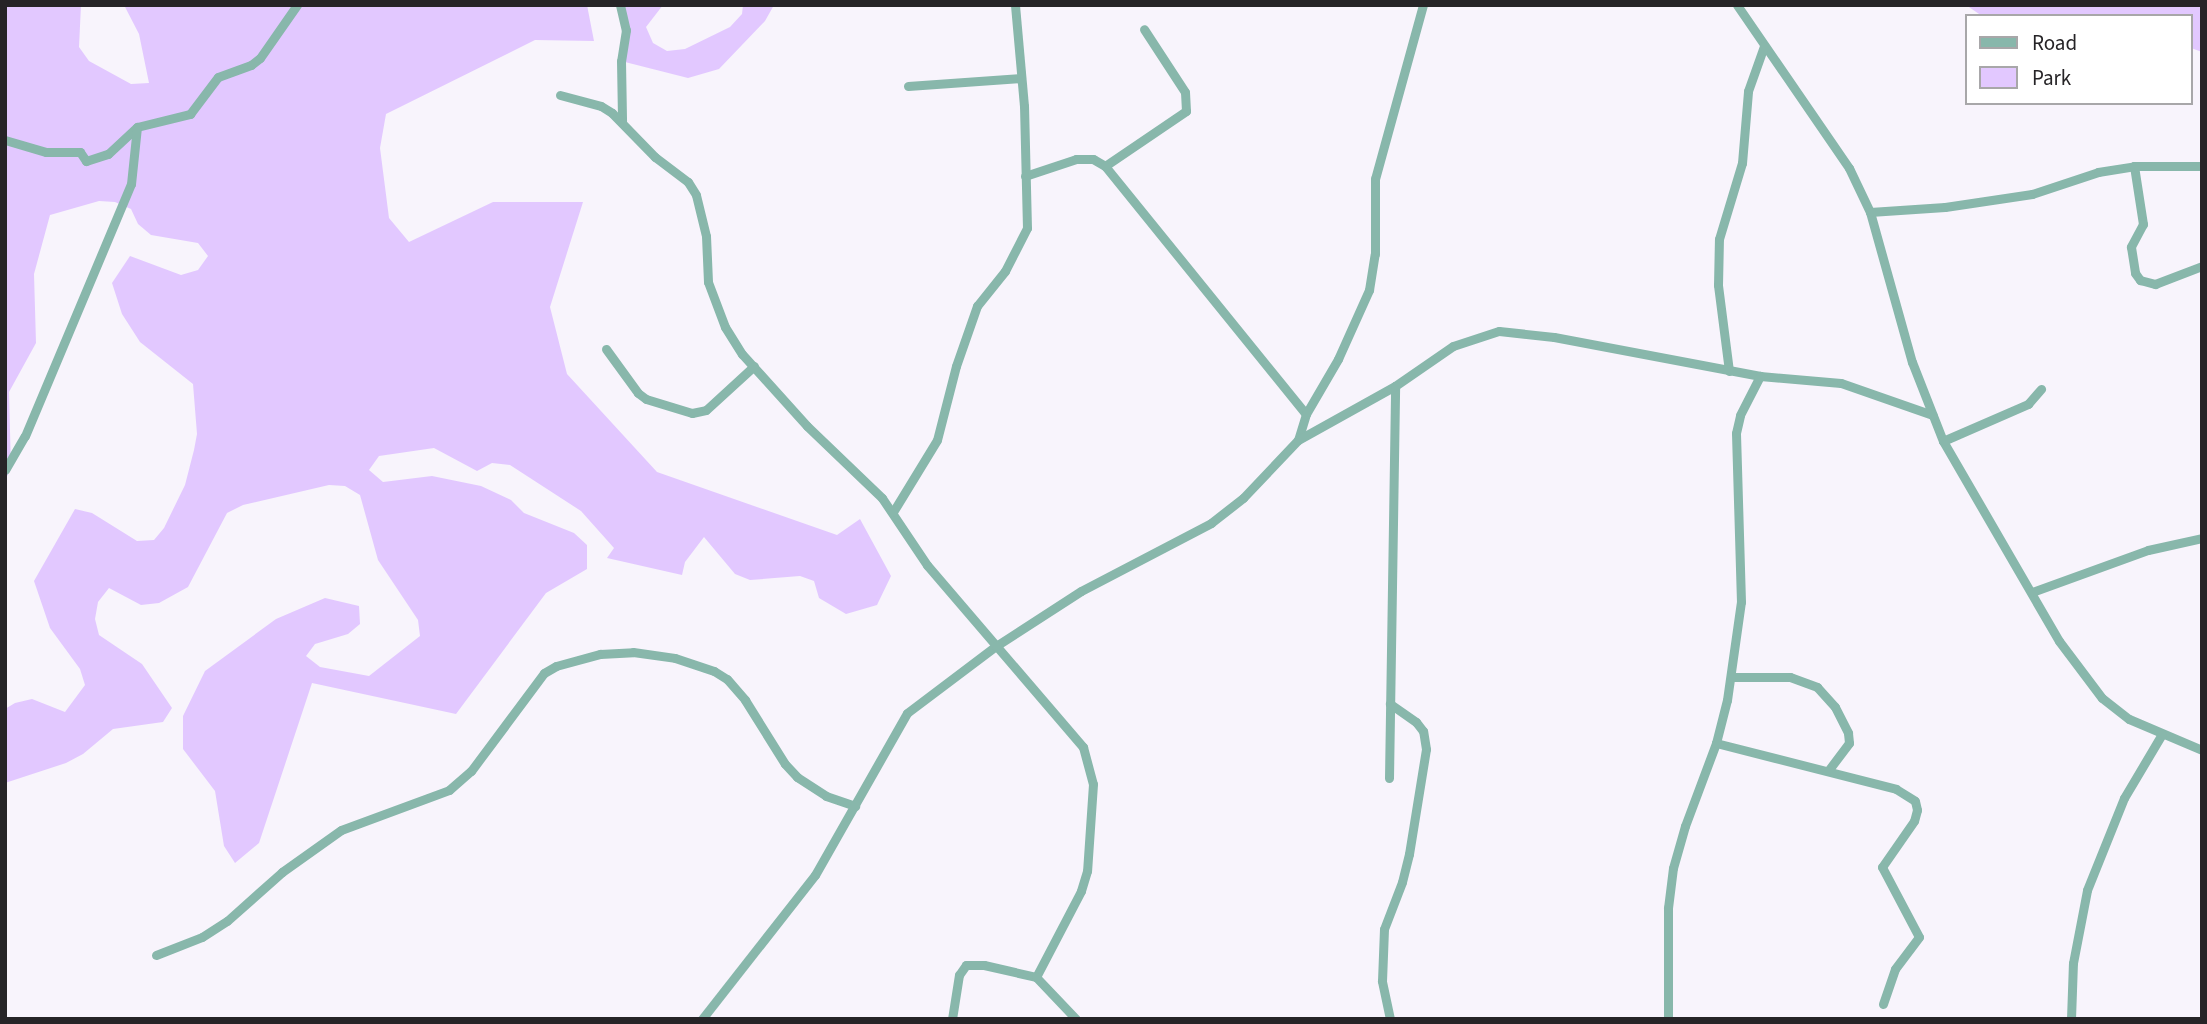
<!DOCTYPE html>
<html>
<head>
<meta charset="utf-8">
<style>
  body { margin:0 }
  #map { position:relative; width:2207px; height:1024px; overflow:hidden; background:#f8f4fc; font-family:"Source Sans 3",sans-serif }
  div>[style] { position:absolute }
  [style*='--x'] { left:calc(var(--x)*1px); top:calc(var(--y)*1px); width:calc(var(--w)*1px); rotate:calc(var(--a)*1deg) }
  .green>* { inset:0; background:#e2c8ff }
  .street>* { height:9px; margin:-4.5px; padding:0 4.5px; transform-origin:4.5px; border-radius:4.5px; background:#88b7ab }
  span { translate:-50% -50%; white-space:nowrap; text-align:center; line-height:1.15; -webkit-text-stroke:5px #fff; paint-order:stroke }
  .frame { position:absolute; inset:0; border:7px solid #262427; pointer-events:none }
  .legend { position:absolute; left:1965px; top:14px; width:228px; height:91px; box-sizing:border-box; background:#fff; border:2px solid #a8a7a9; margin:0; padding:9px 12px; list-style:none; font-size:21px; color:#262427 }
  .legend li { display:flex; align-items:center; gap:14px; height:35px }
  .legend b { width:35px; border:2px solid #a8a7a9 }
</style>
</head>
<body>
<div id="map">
  <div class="green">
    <i style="clip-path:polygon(5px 5px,81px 5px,79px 47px,89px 61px,131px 84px,149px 83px,139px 34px,124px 5px,587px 5px,594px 41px,535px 40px,386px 114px,380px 148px,389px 218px,409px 242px,493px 202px,583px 202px,550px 307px,567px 374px,657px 472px,837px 535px,860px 519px,891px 576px,877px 605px,846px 614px,819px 598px,814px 581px,800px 576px,750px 580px,735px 574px,704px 537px,685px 562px,682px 575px,607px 558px,614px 548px,581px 511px,510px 465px,492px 463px,477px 471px,434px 448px,379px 456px,369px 470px,383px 482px,432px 476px,481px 486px,511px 500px,524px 513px,574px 533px,587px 545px,587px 569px,546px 593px,456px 714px,312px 683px,259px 843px,235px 863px,224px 846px,215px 791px,183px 749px,183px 716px,205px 671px,276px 619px,325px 598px,359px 606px,360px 624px,348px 634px,315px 644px,306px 656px,320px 667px,369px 676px,420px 636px,418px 620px,378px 560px,360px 495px,345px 486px,329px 485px,243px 505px,227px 513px,188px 587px,159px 603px,141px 605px,109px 588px,98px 602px,95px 619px,99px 635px,142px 664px,172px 708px,163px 722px,113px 729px,83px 754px,66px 763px,5px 783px,5px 709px,15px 703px,32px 699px,65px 712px,85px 685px,80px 669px,50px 628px,34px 581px,75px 509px,92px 513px,137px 541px,154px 540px,164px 528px,185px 485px,194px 450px,197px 434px,193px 384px,140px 342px,122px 314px,112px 283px,130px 256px,181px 275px,198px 270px,208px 256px,198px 243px,151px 235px,138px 224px,131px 209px,115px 202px,99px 201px,50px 215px,34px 274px,36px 343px,9px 392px,11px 469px,5px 480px)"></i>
    <i style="clip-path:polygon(620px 5px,663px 5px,646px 27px,653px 43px,667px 51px,685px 49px,730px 27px,742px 14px,743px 5px,774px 5px,765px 21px,719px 69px,688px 78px,621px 61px,626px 30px)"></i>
    <i style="clip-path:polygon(1966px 5px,2202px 5px,2202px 52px,2191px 48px,2191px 16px,1982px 16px)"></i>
  </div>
  <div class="street">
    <i style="--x:620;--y:5;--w:26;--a:77"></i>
    <i style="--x:626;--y:30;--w:31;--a:99"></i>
    <i style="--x:621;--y:61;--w:60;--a:89"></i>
    <i style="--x:1737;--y:5;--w:198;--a:55.5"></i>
    <i style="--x:1849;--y:168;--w:49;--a:64.5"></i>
    <i style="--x:1870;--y:212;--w:156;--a:74.4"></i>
    <i style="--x:1912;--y:362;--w:85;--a:68.6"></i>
    <i style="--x:1943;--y:441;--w:231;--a:59.9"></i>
    <i style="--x:2059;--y:641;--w:71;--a:53"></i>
    <i style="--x:2102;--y:698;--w:34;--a:38"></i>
    <i style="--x:2129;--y:719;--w:79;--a:23"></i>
    <i style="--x:908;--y:86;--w:113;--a:-4"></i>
    <i style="--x:560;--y:95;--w:42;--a:15"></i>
    <i style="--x:601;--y:106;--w:13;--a:32"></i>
    <i style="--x:612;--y:113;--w:62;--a:45.7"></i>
    <i style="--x:655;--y:157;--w:41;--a:37.1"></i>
    <i style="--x:688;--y:182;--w:15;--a:58"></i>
    <i style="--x:696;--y:195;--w:42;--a:76.3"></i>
    <i style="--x:706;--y:236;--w:46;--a:87.5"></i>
    <i style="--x:708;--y:282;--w:48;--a:69.3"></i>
    <i style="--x:725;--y:327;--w:32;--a:58"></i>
    <i style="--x:742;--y:354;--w:97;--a:47.9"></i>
    <i style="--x:807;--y:426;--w:104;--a:43.8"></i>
    <i style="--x:882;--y:498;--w:81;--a:56.1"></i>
    <i style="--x:927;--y:565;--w:240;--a:49.4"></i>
    <i style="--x:1083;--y:747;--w:38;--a:75"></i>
    <i style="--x:1093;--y:784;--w:87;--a:93.9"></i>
    <i style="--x:1087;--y:871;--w:21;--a:107"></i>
    <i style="--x:1081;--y:891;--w:97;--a:117.6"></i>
    <i style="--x:5;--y:140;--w:43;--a:16.3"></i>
    <i style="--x:46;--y:152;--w:34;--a:0"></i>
    <i style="--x:80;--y:152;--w:11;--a:56"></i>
    <i style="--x:86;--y:161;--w:23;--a:-18"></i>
    <i style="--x:108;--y:154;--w:40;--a:-43"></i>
    <i style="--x:137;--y:127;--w:55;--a:-13.8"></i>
    <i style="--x:190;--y:114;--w:46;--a:-52.9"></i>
    <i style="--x:218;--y:77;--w:35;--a:-20"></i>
    <i style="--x:251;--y:65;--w:11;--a:-38"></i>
    <i style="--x:260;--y:58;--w:65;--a:-55.1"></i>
    <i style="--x:1105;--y:166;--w:98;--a:-34.2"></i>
    <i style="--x:1186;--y:111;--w:19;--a:-93"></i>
    <i style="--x:1185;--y:92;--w:75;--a:-123.1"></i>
    <i style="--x:2134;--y:166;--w:59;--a:81.2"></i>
    <i style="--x:2143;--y:224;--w:26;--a:118"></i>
    <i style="--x:2131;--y:247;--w:26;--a:81"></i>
    <i style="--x:2135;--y:273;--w:9;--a:54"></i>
    <i style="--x:2140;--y:280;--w:16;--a:15"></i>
    <i style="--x:2155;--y:284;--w:50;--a:-21"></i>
    <i style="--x:1025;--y:176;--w:54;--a:-18.4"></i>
    <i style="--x:1076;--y:159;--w:17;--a:0"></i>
    <i style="--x:1093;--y:159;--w:14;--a:30"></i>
    <i style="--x:1105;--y:166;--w:319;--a:51"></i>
    <i style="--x:1306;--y:414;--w:27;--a:107"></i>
    <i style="--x:1870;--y:212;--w:75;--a:-3.8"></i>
    <i style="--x:1945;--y:207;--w:88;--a:-8.5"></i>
    <i style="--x:2032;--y:194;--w:70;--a:-18.4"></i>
    <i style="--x:2098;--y:172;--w:36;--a:-9"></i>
    <i style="--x:2134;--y:166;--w:68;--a:0"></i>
    <i style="--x:606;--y:349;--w:54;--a:54"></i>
    <i style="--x:638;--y:393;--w:10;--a:37"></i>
    <i style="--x:646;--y:399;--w:48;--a:16.9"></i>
    <i style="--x:692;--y:413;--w:14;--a:-12"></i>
    <i style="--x:706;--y:410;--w:65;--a:-42.5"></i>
    <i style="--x:1729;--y:371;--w:87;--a:-97.3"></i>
    <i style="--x:1718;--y:285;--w:46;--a:-88.8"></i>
    <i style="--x:1719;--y:239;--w:79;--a:-73.2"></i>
    <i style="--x:1742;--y:163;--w:72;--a:-85.2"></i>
    <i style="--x:1748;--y:91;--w:48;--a:-70.4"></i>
    <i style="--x:1306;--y:414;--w:64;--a:-59.8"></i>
    <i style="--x:1338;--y:359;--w:76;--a:-65.8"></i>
    <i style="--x:1369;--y:290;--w:36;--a:-81"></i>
    <i style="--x:1375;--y:254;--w:75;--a:-90"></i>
    <i style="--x:1375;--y:179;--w:180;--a:-74.6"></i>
    <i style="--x:1943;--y:441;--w:93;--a:-23.5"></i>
    <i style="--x:2028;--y:404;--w:20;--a:-49"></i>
    <i style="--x:5;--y:470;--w:39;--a:-60"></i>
    <i style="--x:25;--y:436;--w:273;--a:-67.2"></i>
    <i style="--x:131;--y:184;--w:57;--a:-84"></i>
    <i style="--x:893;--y:512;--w:84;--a:-58.6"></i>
    <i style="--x:937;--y:440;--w:76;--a:-75.6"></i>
    <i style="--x:956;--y:366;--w:64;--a:-70.7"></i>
    <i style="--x:977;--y:306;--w:45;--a:-51.3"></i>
    <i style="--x:1005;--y:271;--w:48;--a:-62.9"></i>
    <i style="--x:1027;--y:228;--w:122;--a:-91.4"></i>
    <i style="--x:1024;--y:106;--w:101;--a:-95.1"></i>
    <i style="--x:2032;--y:592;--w:123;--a:-19.9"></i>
    <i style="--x:2148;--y:550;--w:55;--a:-12.5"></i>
    <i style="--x:1731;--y:677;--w:59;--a:0"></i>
    <i style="--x:1790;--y:677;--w:29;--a:20"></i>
    <i style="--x:1817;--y:687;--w:27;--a:48"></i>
    <i style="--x:1835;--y:707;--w:29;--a:63"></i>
    <i style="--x:1848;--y:733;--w:10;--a:84"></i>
    <i style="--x:1849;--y:743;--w:34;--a:127"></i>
    <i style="--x:1716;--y:743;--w:186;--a:14.3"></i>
    <i style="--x:1896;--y:789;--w:22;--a:32"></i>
    <i style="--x:1915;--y:801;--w:9;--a:77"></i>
    <i style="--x:1917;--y:810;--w:11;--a:105"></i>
    <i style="--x:1914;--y:821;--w:56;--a:124.8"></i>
    <i style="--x:1882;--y:867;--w:79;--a:62.1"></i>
    <i style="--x:1919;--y:937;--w:40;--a:127"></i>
    <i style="--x:1895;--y:969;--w:37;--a:109"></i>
    <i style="--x:1389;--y:778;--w:392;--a:-89.1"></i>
    <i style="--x:156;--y:955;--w:49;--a:-21.4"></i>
    <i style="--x:202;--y:937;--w:30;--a:-33"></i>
    <i style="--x:227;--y:921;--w:74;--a:-41.7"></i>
    <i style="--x:282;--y:872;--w:72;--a:-35.4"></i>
    <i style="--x:341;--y:830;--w:115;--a:-20.3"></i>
    <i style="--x:449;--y:790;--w:29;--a:-41"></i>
    <i style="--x:471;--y:771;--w:122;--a:-53.3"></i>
    <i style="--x:544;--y:673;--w:14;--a:-30"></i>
    <i style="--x:556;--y:666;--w:46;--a:-15.3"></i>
    <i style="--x:600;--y:654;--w:33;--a:-3"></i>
    <i style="--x:633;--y:652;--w:42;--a:8.1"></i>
    <i style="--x:675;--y:658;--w:41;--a:18.4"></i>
    <i style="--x:714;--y:671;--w:15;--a:32"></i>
    <i style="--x:727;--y:679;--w:28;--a:49"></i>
    <i style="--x:745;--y:700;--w:75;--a:58"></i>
    <i style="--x:785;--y:764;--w:18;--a:47"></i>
    <i style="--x:797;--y:777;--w:35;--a:33"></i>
    <i style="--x:826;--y:796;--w:31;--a:19"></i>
    <i style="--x:702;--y:1019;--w:183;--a:-51.9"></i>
    <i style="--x:815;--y:875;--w:186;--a:-60.4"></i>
    <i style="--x:907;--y:713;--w:111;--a:-37"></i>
    <i style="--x:996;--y:646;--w:101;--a:-32.9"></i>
    <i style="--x:1081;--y:591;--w:147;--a:-27.6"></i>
    <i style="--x:1211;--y:523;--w:41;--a:-38"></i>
    <i style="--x:1243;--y:498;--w:80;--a:-46.5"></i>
    <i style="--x:1298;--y:440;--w:111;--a:-29.1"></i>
    <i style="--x:1395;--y:386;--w:70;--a:-34.6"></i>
    <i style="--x:1453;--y:346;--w:48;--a:-18.1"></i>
    <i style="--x:1499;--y:331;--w:55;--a:6.2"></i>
    <i style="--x:1554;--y:337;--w:210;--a:10.7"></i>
    <i style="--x:1760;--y:376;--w:81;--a:4.9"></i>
    <i style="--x:1841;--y:383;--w:97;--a:19.2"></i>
    <i style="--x:952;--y:1019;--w:45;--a:-81"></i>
    <i style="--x:959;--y:975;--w:12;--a:-55"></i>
    <i style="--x:966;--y:965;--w:18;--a:0"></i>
    <i style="--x:984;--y:965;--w:53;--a:13"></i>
    <i style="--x:1036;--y:977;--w:58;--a:46.4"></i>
    <i style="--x:1390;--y:1019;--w:39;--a:-102"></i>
    <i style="--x:1382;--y:981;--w:52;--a:-87.8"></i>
    <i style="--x:1384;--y:929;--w:50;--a:-69"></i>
    <i style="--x:1402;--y:882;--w:29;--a:-76"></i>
    <i style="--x:1409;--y:854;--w:106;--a:-80.8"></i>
    <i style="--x:1426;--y:749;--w:18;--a:-99"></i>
    <i style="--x:1423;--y:731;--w:11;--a:-128"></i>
    <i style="--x:1416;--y:722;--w:32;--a:-145"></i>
    <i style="--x:1668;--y:1019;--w:111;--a:-90"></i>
    <i style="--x:1668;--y:908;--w:40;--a:-82.9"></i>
    <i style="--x:1673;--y:868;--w:44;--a:-74.1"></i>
    <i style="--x:1685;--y:826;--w:89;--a:-69.5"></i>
    <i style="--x:1716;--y:743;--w:44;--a:-75.7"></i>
    <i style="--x:1727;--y:700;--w:99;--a:-81.9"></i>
    <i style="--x:1741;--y:602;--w:169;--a:-91.7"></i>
    <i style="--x:1736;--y:433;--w:18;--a:-77"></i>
    <i style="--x:1740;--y:415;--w:44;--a:-62.9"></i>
    <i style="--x:2071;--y:1019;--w:56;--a:-88"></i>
    <i style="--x:2073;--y:963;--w:74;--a:-79.1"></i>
    <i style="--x:2087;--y:890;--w:99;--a:-68.1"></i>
    <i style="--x:2124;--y:798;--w:74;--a:-59.3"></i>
  </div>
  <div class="frame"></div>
  <ul class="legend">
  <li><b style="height:9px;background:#88b7ab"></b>Road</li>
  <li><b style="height:19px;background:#e2c8ff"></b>Park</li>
  </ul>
</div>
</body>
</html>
